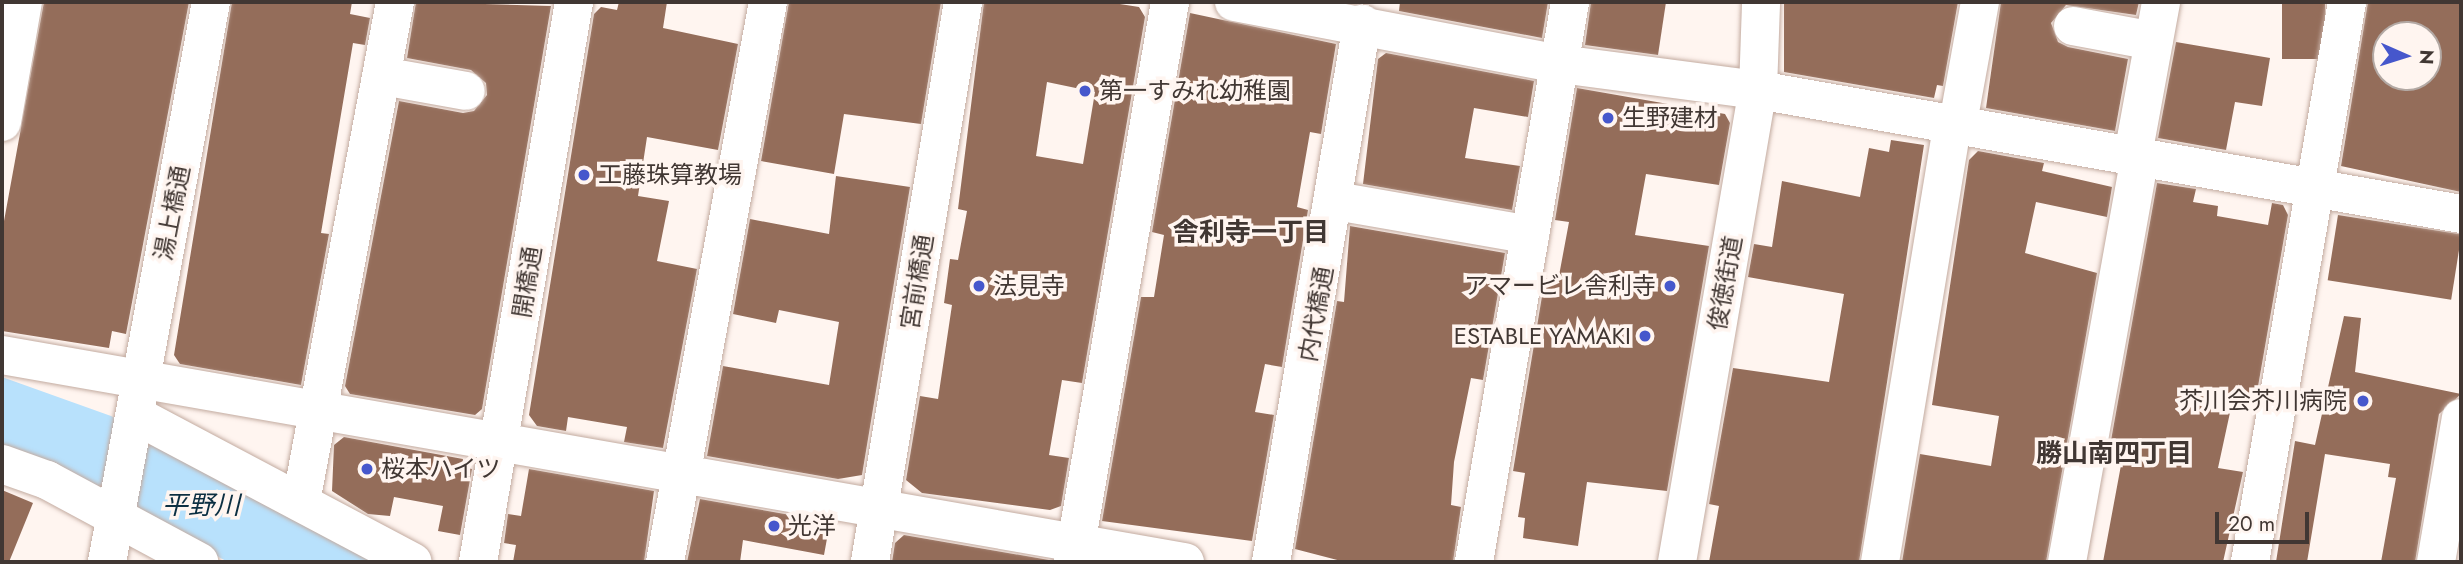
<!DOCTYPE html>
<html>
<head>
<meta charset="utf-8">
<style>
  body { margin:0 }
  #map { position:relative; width:2463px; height:564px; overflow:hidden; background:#fff5f0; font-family:Jost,"Noto Sans JP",sans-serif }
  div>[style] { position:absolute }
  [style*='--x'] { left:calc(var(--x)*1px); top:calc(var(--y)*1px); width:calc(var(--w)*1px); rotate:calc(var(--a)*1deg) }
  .water>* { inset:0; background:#b8e1fc }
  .building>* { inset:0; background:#946d5a; transform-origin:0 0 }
  .roads { filter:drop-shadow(0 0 2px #c3aba0) drop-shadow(0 0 2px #c3aba0) }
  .minor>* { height:38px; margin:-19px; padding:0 19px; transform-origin:19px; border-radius:19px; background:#fff }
  .dots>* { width:19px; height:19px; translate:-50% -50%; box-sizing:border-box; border:4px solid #fff5f0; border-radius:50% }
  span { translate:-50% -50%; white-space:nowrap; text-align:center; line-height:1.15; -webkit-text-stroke:7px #fff5f0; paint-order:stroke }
  .poi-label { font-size:24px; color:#413733 }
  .left { translate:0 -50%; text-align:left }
  .right { translate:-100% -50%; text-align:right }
  .street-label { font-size:24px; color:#413733 }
  .neighbourhood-label { font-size:26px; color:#413733; font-weight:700 }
  .water-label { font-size:26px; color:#0c2f42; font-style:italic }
  .frame { position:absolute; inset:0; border:4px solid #413733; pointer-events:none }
  .north { position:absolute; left:2372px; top:21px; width:70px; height:70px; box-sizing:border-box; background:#fff5f0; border:2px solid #b3a9a4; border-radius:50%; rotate:93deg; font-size:19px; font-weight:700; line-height:28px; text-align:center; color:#413733 }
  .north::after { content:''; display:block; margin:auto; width:24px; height:32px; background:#4657cc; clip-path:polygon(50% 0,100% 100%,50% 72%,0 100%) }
  .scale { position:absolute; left:2215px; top:512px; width:94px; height:32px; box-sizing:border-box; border:4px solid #413733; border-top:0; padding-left:9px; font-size:21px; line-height:24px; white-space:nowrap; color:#413733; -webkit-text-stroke:5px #fff5f0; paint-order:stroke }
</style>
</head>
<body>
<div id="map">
  <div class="water">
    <i style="clip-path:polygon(2px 377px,111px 416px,384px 562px,228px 562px,97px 492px,2px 455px)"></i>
  </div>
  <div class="building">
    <i style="clip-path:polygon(44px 2px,189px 2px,126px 334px,112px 331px,109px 348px,2px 331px,2px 232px)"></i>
    <i style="clip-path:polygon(232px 2px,352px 2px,350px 14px,370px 18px,365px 45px,353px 43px,321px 233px,329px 234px,301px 385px,180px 364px,174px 355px)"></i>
    <i style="clip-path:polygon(416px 2px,551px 6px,482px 409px,475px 415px,350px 394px,345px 386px,399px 101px,463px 113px,474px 111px,487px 95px,486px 83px,471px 70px,407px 58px)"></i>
    <i style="clip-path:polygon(619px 2px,667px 2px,663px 28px,738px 44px,718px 150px,647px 137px,638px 196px,669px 201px,657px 261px,697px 269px,663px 448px,624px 442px,627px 427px,568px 417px,566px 431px,537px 426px,529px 415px,594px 14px,601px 7px,617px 10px)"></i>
    <i style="clip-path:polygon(789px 2px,941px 2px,921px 124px,844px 114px,834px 174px,761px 161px)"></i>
    <i style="clip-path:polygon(evenodd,984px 2px,1107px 2px,1139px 7px,1145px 17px,1082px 383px,1062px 380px,1049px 455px,1069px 458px,1061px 506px,1050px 510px,922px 493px,906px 480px,920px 396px,938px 399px,952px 305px,944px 303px,950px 259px,958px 260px,967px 211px,958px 209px,984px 2px,1047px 82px,1095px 92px,1083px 164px,1036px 156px,1047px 82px)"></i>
    <i style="clip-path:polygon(1400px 2px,1548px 2px,1542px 38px,1399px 11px)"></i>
    <i style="clip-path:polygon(1591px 2px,1666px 2px,1658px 55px,1585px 45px)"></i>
    <i style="clip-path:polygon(1784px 2px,1958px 2px,1943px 86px,1937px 85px,1934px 98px,1784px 72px)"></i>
    <i style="clip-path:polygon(2001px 2px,2139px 2px,2136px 15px,2066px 5px,2051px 23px,2058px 42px,2068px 47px,2128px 59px,2115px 131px,1986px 108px)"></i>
    <i style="left:2282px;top:2px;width:43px;height:57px"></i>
    <i style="clip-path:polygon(evenodd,2368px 2px,2461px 2px,2461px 192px,2341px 166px,2368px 2px,2386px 35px,2428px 35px,2428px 77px,2386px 77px,2386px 35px)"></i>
    <i style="clip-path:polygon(1190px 13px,1336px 44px,1321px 134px,1310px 132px,1297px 207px,1308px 210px,1282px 367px,1265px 364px,1255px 412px,1274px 415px,1252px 541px,1102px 521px,1141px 297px,1154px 297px,1164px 235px,1152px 232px)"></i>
    <i style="clip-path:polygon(2176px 42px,2270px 58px,2262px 106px,2235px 102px,2226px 150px,2158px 138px)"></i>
    <i style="clip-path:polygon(1386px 53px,1534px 81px,1528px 117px,1474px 108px,1465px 158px,1520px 166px,1512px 210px,1363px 184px,1378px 59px)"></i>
    <i style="clip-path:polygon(1577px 88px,1725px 114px,1730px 123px,1719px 185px,1646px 174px,1635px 235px,1709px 246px,1667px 491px,1587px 482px,1578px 546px,1523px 538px,1525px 518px,1518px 517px,1525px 473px,1513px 471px,1545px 278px,1558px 281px,1569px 222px,1555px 220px)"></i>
    <i style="clip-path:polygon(1891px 140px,1924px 145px,1859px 562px,1709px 562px,1719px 506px,1709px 504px,1733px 368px,1829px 382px,1844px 294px,1748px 277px,1754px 244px,1772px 247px,1782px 181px,1860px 197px,1869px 148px,1889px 152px)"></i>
    <i style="clip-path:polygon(1978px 151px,2044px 163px,2042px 171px,2112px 187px,2107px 217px,2036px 202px,2025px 253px,2097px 273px,2046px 562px,1902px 562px,1920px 454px,1991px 466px,1999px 416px,1932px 405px,1969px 160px)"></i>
    <i style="clip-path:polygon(836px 176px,910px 187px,862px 475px,838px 479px,707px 456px,723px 366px,829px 385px,839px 322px,779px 310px,776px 323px,733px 314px,750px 219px,829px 234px)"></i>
    <i style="clip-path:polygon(2157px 183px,2196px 189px,2193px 202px,2218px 206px,2217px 216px,2268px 225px,2272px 203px,2283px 205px,2288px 215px,2256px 398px,2234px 394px,2218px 468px,2243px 472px,2223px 562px,2103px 562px,2124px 449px,2110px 446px)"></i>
    <i style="left:2338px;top:215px;width:125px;height:66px;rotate:9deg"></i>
    <i style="clip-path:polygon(1350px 226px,1505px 253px,1483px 380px,1471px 378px,1454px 462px,1451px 505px,1461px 507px,1453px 562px,1345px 562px,1295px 549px,1337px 301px,1344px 302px)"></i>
    <i style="clip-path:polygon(2344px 316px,2361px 318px,2355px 372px,2461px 394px,2439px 414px,2415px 562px,2381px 562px,2396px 478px,2388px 477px,2390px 464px,2325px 454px,2307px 562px,2276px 562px,2295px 441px,2315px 445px)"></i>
    <i style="clip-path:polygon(344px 437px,463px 459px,462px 467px,472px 469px,460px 535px,438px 531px,443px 506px,394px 497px,390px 516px,368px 514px,332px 491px,334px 445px)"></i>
    <i style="clip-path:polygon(529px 469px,654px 491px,644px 562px,513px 562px,516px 545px,504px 543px,508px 514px,521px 516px)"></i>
    <i style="clip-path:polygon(2px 490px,33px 503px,9px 562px,2px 562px)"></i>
    <i style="clip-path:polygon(700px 499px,830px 522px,824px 555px,743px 540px,740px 562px,687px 562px)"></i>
    <i style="clip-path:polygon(904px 535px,1049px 560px,1050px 562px,892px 562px,895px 543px)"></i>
  </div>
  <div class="roads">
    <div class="minor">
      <i style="--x:1234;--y:2;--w:332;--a:10.8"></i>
      <i style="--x:1560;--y:64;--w:200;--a:7.5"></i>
      <i style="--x:1758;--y:90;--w:714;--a:10"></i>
      <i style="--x:2073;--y:26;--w:82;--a:10.5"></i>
      <i style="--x:382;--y:76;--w:85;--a:10.1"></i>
      <i style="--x:2;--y:122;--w:122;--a:-80.1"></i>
      <i style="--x:1958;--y:123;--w:123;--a:-79.7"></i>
      <i style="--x:2133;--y:155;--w:156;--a:-79.6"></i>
      <i style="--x:1336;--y:201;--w:197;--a:9.9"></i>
      <i style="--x:2;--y:355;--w:1201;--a:9.93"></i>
      <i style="--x:135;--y:415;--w:314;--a:27.9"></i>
      <i style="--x:2;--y:464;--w:48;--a:19.6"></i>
      <i style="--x:47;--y:480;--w:173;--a:28.3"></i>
      <i style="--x:301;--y:502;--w:509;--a:-79.35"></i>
      <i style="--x:107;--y:562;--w:570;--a:-79.48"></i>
      <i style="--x:478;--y:562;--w:568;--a:-80.27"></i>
      <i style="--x:665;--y:562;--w:569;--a:-79.58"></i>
      <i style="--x:870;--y:562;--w:568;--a:-80.57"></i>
      <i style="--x:1073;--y:562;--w:568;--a:-80.17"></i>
      <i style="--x:1271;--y:562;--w:546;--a:-80.4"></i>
      <i style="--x:1474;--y:562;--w:568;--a:-80.27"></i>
      <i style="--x:1677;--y:562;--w:479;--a:-80.3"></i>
      <i style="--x:1758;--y:90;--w:88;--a:-88"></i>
      <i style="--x:1880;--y:562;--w:445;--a:-80.6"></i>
      <i style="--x:2067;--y:562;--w:413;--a:-79.8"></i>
      <i style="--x:2250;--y:562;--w:568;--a:-80.17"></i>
      <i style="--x:2436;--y:562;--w:146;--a:-80.2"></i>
    </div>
  </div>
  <div class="dots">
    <i style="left:1085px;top:91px;background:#4657cc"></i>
    <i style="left:1608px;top:118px;background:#4657cc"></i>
    <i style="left:584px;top:175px;background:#4657cc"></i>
    <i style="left:979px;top:286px;background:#4657cc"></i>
    <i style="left:1670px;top:286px;background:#4657cc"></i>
    <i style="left:1645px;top:336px;background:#4657cc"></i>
    <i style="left:2363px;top:401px;background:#4657cc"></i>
    <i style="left:367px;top:469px;background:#4657cc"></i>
    <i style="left:774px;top:526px;background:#4657cc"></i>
  </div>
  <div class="poi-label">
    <span class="left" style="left:1099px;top:91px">第一すみれ幼稚園</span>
    <span class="left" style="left:1622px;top:118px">生野建材</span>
    <span class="left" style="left:598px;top:175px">工藤珠算教場</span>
    <span class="left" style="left:993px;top:286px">法見寺</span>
    <span class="right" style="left:1656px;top:286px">アマービレ舎利寺</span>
    <span class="right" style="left:1631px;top:336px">ESTABLE YAMAKI</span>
    <span class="right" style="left:2347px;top:401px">芥川会芥川病院</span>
    <span class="left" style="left:381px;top:469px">桜本ハイツ</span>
    <span class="left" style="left:788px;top:526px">光洋</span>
  </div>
  <div class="street-label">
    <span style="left:172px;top:213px;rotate:-79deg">湯上橋通</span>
    <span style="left:527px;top:282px;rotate:-81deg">開橋通</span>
    <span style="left:917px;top:282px;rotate:-81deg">宮前橋通</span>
    <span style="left:1725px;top:283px;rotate:-80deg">俊徳街道</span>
    <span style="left:1316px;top:314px;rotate:-80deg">内代橋通</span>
  </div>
  <div class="neighbourhood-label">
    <span style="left:1251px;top:233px">舎利寺一丁目</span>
    <span style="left:2114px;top:454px">勝山南四丁目</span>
  </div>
  <div class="water-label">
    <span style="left:201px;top:506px">平野川</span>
  </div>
  <div class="frame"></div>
  <div class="north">N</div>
  <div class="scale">20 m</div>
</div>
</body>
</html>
